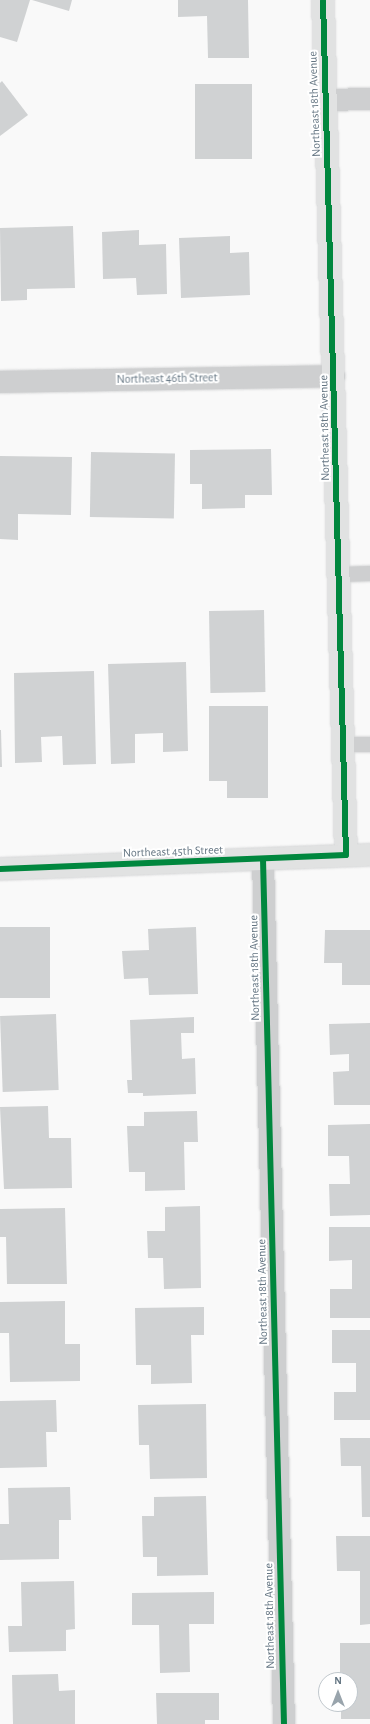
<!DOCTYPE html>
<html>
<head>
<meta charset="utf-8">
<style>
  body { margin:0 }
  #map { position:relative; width:370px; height:1724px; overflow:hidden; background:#f9f9f9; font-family:"Alegreya Sans",sans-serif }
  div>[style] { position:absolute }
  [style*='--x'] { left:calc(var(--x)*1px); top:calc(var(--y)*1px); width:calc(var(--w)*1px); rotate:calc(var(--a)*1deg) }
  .building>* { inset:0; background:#d0d2d3; transform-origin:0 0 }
  .roads { filter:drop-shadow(0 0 1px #d5d6d7) drop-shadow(0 0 1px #d5d6d7) }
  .lane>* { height:15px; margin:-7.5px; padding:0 7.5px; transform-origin:7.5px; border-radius:7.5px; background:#cecfd0 }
  .street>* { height:22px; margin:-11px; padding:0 11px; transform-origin:11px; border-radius:11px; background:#cecfd0 }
  .secondary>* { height:22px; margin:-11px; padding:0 11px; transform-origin:11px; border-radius:11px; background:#e1e2e2 }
  .cycleway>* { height:6px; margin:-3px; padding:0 3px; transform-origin:3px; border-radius:3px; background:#00873e }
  span { translate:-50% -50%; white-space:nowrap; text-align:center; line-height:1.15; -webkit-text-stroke:4px #fff; paint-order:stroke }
  .street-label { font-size:12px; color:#657683 }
  .north { position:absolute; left:318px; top:1672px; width:40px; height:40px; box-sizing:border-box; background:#fff; border:1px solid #c1c8cd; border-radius:50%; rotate:0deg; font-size:11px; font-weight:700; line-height:16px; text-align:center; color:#657683 }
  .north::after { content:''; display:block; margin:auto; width:14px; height:18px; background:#99a4ac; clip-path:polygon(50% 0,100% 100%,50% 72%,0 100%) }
</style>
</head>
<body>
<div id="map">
  <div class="building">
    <i style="clip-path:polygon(0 0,30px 0,17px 42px,0 37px)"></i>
    <i style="clip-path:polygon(32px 0,72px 0,69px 11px)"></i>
    <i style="clip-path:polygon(178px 0,248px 0,249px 58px,208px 58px,207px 16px,178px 17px)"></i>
    <i style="clip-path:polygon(2px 81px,28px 115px,0 136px,0 83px)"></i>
    <i style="left:195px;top:84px;width:57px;height:75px"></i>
    <i style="clip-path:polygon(73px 226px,75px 288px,27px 289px,27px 300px,1px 301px,0 228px)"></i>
    <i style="clip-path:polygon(139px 230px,139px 245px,166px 244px,167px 294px,137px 295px,136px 278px,103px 279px,102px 232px)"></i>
    <i style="clip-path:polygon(230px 236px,230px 253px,249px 252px,250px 295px,181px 298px,179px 238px)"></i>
    <i style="clip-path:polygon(271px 449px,272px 495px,245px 495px,245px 508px,202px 509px,202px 484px,190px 484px,190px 450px)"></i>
    <i style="left:91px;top:452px;width:84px;height:65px;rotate:1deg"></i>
    <i style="clip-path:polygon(0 456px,72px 457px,71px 515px,18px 514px,18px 540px,0 539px)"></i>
    <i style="left:264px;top:610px;width:82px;height:55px;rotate:89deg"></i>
    <i style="clip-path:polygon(186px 662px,188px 751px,163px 752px,163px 733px,135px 734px,135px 763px,111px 764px,108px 664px)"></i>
    <i style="clip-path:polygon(94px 671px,96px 764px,63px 765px,62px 736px,41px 737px,42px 762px,15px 763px,14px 673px)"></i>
    <i style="clip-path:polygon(209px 706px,268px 706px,268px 798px,227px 798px,227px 781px,209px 781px)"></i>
    <i style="clip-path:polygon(0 730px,1px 730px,2px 767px,0 767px)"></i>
    <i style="left:0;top:927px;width:50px;height:71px"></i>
    <i style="clip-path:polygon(196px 927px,198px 994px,149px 995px,148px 978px,124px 979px,122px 951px,149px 950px,148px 929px)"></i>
    <i style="clip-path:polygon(325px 930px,370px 930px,370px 985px,342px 985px,342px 963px,324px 963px)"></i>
    <i style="left:56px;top:1014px;width:76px;height:56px;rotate:88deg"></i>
    <i style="clip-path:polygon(194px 1017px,194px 1033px,181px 1033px,182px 1059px,195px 1058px,196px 1094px,143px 1096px,143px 1093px,128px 1093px,127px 1080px,132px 1080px,130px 1020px)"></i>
    <i style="clip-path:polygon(370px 1023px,370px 1105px,334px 1105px,333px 1072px,349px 1071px,349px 1054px,330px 1055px,329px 1024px)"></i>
    <i style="clip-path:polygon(48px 1106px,49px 1138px,71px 1138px,72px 1188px,4px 1189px,0 1107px)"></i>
    <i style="clip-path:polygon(197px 1111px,198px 1142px,184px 1142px,185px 1190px,145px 1191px,145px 1172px,129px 1172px,127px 1126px,144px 1126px,144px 1112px)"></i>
    <i style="clip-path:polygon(370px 1124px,370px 1215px,330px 1216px,329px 1184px,350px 1184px,349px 1156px,328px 1156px,328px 1125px)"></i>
    <i style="clip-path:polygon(200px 1206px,201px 1288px,164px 1289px,163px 1258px,148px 1258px,147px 1231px,165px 1231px,165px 1207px)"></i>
    <i style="clip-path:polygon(65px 1208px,67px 1284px,7px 1284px,6px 1237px,0 1237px,0 1209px)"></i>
    <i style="clip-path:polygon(329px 1227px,370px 1227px,370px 1318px,330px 1318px,330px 1289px,352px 1289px,352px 1260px,329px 1261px)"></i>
    <i style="clip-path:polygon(65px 1301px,65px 1344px,80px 1344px,80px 1381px,10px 1382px,9px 1333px,0 1333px,0 1302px)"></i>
    <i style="clip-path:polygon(204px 1307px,204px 1335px,191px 1335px,192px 1383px,151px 1384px,151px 1365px,136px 1365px,135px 1308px)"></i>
    <i style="clip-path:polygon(332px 1330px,370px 1330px,370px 1420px,334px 1420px,334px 1392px,356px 1392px,356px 1363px,332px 1363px)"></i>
    <i style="clip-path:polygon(56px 1400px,57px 1432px,46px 1432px,47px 1467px,0 1468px,0 1401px)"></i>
    <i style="clip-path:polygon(206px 1404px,207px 1478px,150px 1479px,149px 1445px,139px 1445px,138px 1405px)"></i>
    <i style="clip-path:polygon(340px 1438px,370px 1438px,370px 1517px,362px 1517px,361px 1466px,341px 1466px)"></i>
    <i style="clip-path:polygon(70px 1487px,71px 1520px,59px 1520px,59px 1559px,0 1560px,0 1524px,9px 1524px,8px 1488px)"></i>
    <i style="clip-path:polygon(206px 1496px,208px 1575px,157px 1576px,157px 1557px,143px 1557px,142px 1516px,154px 1516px,154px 1497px)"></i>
    <i style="clip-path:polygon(336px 1536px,370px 1536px,370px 1624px,360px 1625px,360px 1571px,337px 1571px)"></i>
    <i style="clip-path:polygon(74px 1581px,75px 1629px,66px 1630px,66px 1651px,9px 1652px,8px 1626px,22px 1626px,21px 1582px)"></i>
    <i style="clip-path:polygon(214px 1592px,214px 1624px,189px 1624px,190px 1672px,160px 1673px,159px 1625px,132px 1625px,132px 1593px)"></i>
    <i style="clip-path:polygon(340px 1643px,370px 1643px,370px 1719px,341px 1719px,341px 1704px,350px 1704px,350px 1680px,340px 1680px)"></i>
    <i style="clip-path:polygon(58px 1674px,59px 1691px,75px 1690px,75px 1724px,13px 1724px,12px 1675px)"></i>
    <i style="clip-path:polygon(156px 1693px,219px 1693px,219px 1720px,205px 1720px,205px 1724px,157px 1724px)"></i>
  </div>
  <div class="roads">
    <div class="lane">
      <i style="--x:339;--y:574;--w:31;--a:-2"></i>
      <i style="--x:343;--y:744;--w:27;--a:0"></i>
    </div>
    <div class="street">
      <i style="--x:326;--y:100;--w:44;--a:-1.3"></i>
      <i style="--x:0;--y:382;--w:334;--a:-1"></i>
      <i style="--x:263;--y:859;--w:865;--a:88.61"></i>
    </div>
    <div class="secondary">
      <i style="--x:323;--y:0;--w:855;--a:88.46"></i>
      <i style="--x:0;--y:869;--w:370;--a:-2.2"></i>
    </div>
  </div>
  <div class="cycleway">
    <i style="--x:263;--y:859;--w:865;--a:88.61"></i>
    <i style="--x:0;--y:869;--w:346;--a:-2.3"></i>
    <i style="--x:346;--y:855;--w:855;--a:-91.54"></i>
  </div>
  <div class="street-label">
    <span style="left:315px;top:104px;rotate:-92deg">Northeast 18th Avenue</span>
    <span style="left:167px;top:379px;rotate:-1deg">Northeast 46th Street</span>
    <span style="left:325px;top:428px;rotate:-91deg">Northeast 18th Avenue</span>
    <span style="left:173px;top:852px;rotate:-2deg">Northeast 45th Street</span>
    <span style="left:255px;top:968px;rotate:-91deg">Northeast 18th Avenue</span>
    <span style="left:263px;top:1292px;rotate:-91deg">Northeast 18th Avenue</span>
    <span style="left:270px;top:1616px;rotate:-91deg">Northeast 18th Avenue</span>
  </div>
  <div class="north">N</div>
</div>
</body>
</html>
